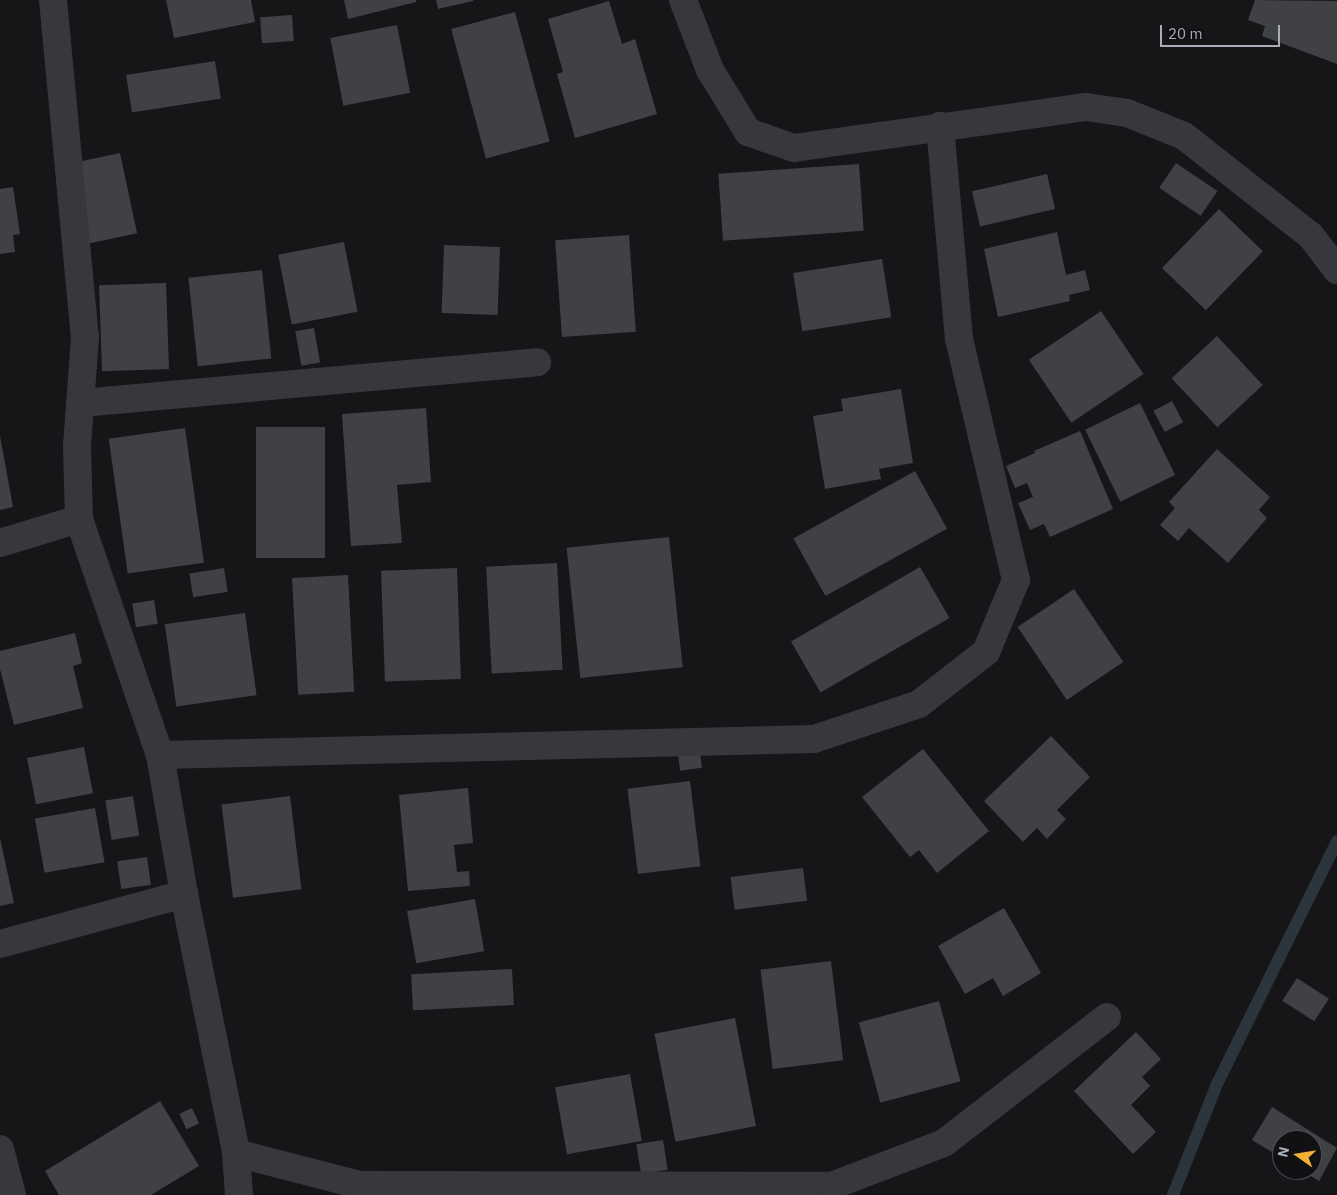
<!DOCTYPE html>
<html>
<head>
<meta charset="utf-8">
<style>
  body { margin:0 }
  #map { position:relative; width:1337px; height:1195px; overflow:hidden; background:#161618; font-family:"IBM Plex Sans",sans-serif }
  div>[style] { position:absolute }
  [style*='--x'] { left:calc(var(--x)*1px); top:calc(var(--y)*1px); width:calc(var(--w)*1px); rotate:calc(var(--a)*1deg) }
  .stream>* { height:12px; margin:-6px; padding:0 6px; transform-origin:6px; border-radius:6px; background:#2c353c }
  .building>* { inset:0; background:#404145; transform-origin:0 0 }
  .minor>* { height:28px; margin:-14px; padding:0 14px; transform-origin:14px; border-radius:14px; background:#37383d }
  span { translate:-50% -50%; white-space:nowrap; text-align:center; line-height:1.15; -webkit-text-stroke:4px #111113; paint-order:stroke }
  .north { position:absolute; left:1272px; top:1130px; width:50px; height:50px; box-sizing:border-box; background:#111113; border:1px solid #4d4f55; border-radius:50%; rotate:283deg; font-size:14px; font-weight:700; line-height:20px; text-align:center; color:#a8adb8 }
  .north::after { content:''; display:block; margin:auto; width:18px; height:22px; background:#f2b134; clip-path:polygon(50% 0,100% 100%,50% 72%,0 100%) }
  .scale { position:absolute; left:1160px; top:25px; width:120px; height:22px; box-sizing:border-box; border:2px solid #a8adb8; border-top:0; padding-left:6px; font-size:15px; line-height:18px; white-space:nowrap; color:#a8adb8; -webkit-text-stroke:4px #111113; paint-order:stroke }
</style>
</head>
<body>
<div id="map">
  <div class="stream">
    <i style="--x:1173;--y:1195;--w:119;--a:-68.4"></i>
    <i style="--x:1217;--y:1084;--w:271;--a:-63.7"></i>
  </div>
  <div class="building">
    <i style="clip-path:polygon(166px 0,251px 0,255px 22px,174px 38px)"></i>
    <i style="clip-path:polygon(344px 0,416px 0,416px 2px,348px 19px)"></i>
    <i style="clip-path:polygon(436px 0,473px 0,473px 1px,438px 9px)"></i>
    <i style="clip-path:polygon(1255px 0,1337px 1px,1337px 64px,1262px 36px,1265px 26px,1248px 20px)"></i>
    <i style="clip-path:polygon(609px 1px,622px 44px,635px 39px,657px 114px,575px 138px,557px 74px,563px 72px,548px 19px)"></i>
    <i style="left:515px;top:12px;width:134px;height:66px;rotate:75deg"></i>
    <i style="left:292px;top:15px;width:26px;height:32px;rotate:86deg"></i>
    <i style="left:397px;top:25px;width:69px;height:68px;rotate:79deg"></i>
    <i style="left:215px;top:61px;width:38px;height:90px;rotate:81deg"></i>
    <i style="left:120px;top:153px;width:82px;height:48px;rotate:78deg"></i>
    <i style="left:1176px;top:163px;width:50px;height:30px;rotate:34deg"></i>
    <i style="left:859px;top:164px;width:67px;height:141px;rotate:86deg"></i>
    <i style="left:1047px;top:174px;width:36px;height:77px;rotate:77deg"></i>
    <i style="clip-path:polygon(13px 187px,20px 234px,13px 235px,15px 252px,0 254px,0 189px)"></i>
    <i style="left:1219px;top:209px;width:61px;height:82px;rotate:44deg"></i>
    <i style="clip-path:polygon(1057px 232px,1066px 275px,1085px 270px,1090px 290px,1069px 295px,1070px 301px,998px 317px,984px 249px)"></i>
    <i style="left:629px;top:235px;width:97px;height:74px;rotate:86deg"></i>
    <i style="left:344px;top:242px;width:71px;height:67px;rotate:79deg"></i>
    <i style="left:444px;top:245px;width:56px;height:68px;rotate:2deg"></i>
    <i style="left:882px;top:259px;width:59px;height:90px;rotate:81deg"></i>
    <i style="left:262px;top:270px;width:89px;height:74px;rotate:84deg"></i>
    <i style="left:166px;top:283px;width:86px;height:67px;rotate:88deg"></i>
    <i style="left:1101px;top:311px;width:76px;height:87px;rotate:56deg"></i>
    <i style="left:314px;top:328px;width:35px;height:19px;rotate:80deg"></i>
    <i style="left:1217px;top:336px;width:67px;height:62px;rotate:47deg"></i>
    <i style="clip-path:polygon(901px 389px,913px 463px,879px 469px,881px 479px,825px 489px,813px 416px,843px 411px,841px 399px)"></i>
    <i style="left:1172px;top:401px;width:24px;height:21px;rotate:62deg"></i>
    <i style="left:1140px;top:403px;width:80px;height:61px;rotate:64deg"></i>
    <i style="clip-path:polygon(426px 408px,431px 482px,397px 485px,402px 543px,351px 546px,342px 414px)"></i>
    <i style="left:256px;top:427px;width:69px;height:131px"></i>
    <i style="left:185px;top:428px;width:136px;height:77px;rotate:82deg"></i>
    <i style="clip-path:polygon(1080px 431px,1113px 509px,1050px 537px,1044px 524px,1030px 530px,1018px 503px,1033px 497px,1027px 483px,1015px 488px,1006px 466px,1035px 453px,1034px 451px)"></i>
    <i style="clip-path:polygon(0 436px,13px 507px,0 510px)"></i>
    <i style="clip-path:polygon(1217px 449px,1270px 497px,1259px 510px,1267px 518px,1228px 563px,1189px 528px,1178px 541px,1160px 525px,1175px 508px,1169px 502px)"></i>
    <i style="left:915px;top:471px;width:66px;height:139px;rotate:61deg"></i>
    <i style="left:669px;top:537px;width:131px;height:103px;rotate:84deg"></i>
    <i style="left:557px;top:563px;width:107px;height:71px;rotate:87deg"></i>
    <i style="left:920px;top:567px;width:59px;height:149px;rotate:60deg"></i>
    <i style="left:224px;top:568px;width:24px;height:35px;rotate:81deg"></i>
    <i style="left:457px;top:568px;width:111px;height:76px;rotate:88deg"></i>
    <i style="left:348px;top:575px;width:117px;height:56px;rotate:87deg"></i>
    <i style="left:1074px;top:589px;width:88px;height:68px;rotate:56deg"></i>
    <i style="left:154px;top:600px;width:24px;height:22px;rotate:81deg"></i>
    <i style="left:245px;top:613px;width:83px;height:81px;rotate:82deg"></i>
    <i style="clip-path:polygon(75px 633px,82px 663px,73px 666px,83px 708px,14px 725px,0 669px,0 651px)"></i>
    <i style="clip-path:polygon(1051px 736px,1090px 777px,1057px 810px,1066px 819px,1047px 839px,1037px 828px,1023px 842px,984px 801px)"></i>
    <i style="left:699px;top:746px;width:22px;height:22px;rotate:82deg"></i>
    <i style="left:84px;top:747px;width:47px;height:58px;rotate:79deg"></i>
    <i style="clip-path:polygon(923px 749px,989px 831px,937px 873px,919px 850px,910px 857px,862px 797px)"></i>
    <i style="left:690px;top:781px;width:86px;height:63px;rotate:83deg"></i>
    <i style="clip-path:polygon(468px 788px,473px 843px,454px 845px,457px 872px,469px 871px,470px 886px,408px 891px,399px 795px)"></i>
    <i style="left:133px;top:796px;width:40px;height:28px;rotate:81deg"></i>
    <i style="left:290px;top:796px;width:94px;height:69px;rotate:83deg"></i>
    <i style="left:95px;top:808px;width:55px;height:61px;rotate:80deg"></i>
    <i style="clip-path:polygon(0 838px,14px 903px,0 906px)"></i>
    <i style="left:147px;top:857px;width:28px;height:30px;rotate:82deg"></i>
    <i style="left:803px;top:868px;width:33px;height:73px;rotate:83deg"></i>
    <i style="left:475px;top:899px;width:53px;height:69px;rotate:80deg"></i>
    <i style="clip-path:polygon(1004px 908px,1041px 973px,1003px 996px,993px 978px,965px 994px,938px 946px)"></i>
    <i style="left:831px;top:961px;width:100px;height:71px;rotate:83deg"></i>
    <i style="left:512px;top:969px;width:36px;height:101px;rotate:87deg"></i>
    <i style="left:1297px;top:978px;width:38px;height:27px;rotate:33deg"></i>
    <i style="left:939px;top:1001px;width:83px;height:83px;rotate:75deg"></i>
    <i style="left:735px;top:1018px;width:110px;height:82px;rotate:79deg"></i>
    <i style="clip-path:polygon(1136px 1032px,1161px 1059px,1142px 1077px,1150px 1086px,1131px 1105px,1156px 1132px,1133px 1154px,1074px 1091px)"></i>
    <i style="left:630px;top:1074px;width:68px;height:76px;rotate:80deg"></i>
    <i style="clip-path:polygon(160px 1101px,199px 1166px,151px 1195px,59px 1195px,45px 1171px)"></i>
    <i style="clip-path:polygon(1272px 1107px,1337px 1148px,1319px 1181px,1301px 1170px,1312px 1170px,1312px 1140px,1282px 1140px,1282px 1158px,1252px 1140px)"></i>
    <i style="left:192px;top:1108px;width:17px;height:14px;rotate:65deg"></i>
    <i style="left:663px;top:1140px;width:30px;height:27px;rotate:81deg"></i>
  </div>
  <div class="minor">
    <i style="--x:53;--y:0;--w:339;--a:84.6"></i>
    <i style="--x:85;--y:337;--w:108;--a:94.2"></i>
    <i style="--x:77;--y:445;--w:74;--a:88.5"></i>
    <i style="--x:79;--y:519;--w:250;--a:71.1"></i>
    <i style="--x:160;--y:755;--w:141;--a:80.2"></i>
    <i style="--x:184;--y:894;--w:264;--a:78.6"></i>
    <i style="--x:236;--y:1153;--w:42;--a:85.9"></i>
    <i style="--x:683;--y:0;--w:75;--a:68.9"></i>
    <i style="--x:710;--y:70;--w:73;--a:58.5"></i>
    <i style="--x:748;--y:132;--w:49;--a:19.2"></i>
    <i style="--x:794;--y:148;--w:295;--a:-8"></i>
    <i style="--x:1086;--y:107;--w:41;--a:8.3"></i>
    <i style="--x:1127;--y:113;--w:61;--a:22"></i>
    <i style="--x:1184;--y:136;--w:162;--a:38.2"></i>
    <i style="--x:1311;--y:236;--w:43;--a:52.6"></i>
    <i style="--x:81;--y:403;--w:458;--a:-5.1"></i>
    <i style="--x:0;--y:543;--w:83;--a:-16.9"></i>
    <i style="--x:160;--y:755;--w:654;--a:-1.4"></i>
    <i style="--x:814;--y:739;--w:111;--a:-18.4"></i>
    <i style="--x:919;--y:704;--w:85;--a:-37.8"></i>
    <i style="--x:986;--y:652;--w:78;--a:-67.4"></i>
    <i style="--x:1016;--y:580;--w:248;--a:-103.3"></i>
    <i style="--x:959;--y:339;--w:214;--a:-95.1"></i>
    <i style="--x:0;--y:944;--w:191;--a:-15.2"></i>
    <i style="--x:0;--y:1149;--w:48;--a:75.4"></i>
    <i style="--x:236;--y:1153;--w:128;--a:14.5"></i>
    <i style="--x:360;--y:1185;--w:471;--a:0.1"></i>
    <i style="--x:831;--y:1186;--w:121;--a:-20.8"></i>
    <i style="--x:944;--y:1143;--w:206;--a:-37.7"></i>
  </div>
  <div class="north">N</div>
  <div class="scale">20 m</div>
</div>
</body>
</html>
